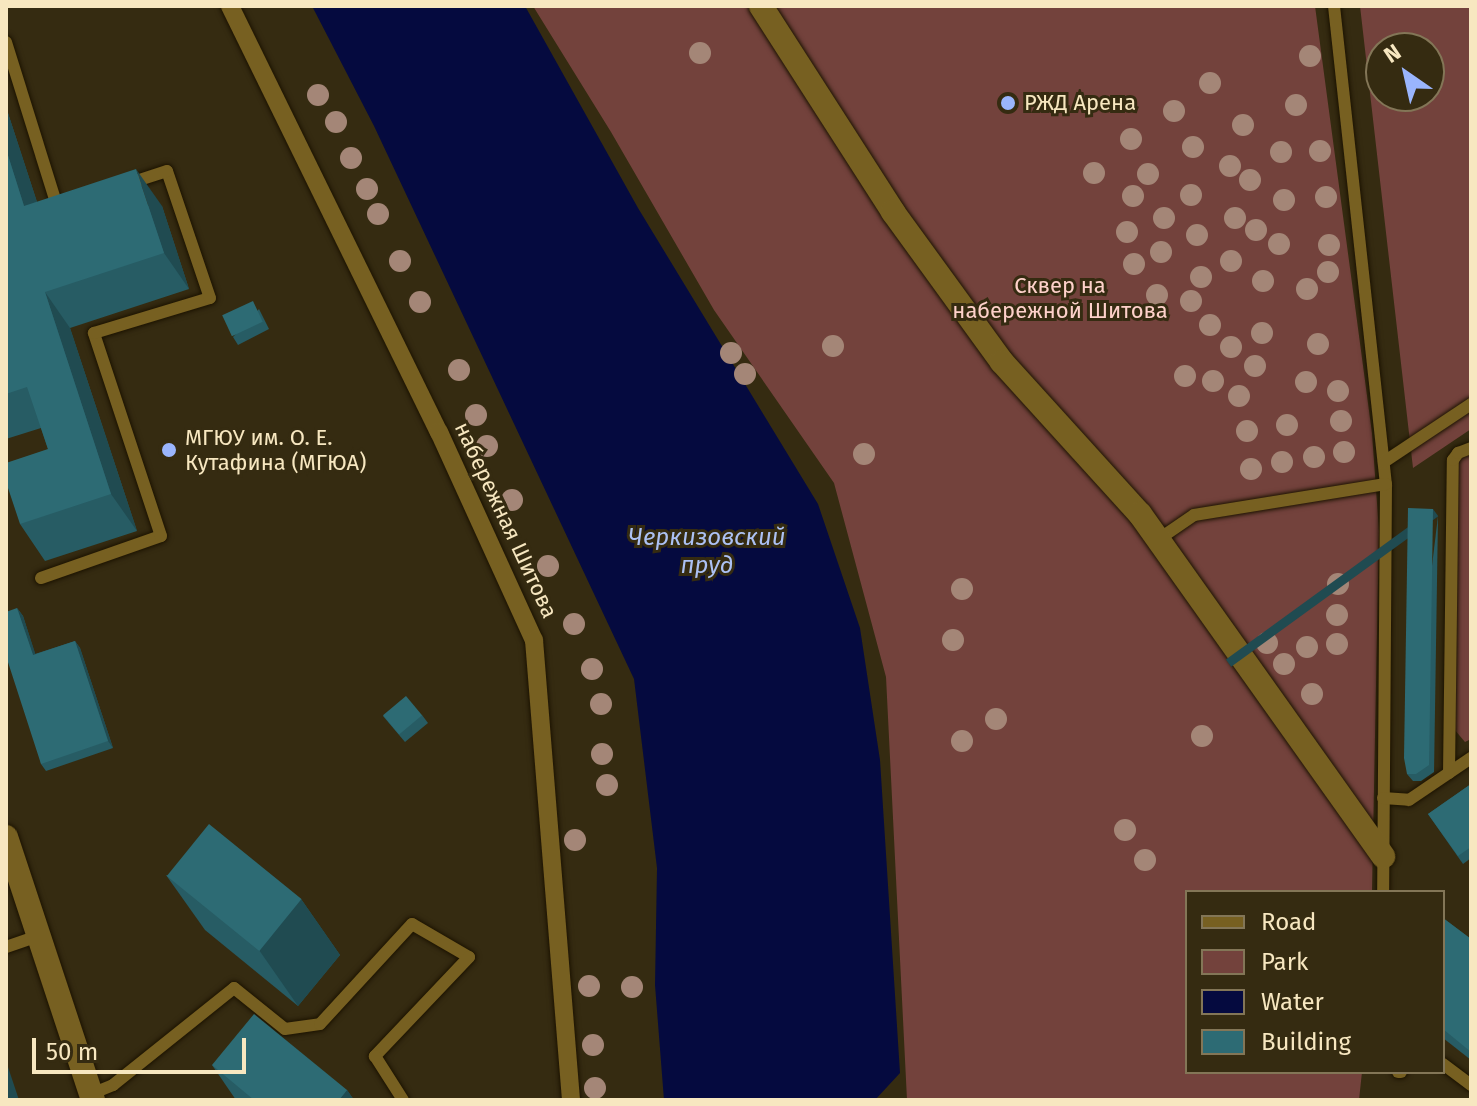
<!DOCTYPE html>
<html>
<head>
<meta charset="utf-8">
<style>
  body { margin:0 }
  #map { position:relative; width:1477px; height:1106px; overflow:hidden; background:#352b11; font-family:"Fira Sans",sans-serif }
  div>[style] { position:absolute }
  [style*='--x'] { left:calc(var(--x)*1px); top:calc(var(--y)*1px); width:calc(var(--w)*1px); rotate:calc(var(--a)*1deg) }
  .green>* { inset:0; background:#73423c }
  .water>* { inset:0; background:#050a3f }
  .roads { filter:drop-shadow(0 0 2px #1c1300) drop-shadow(0 0 2px #1c1300) }
  .service>* { height:12px; margin:-6px; padding:0 6px; transform-origin:6px; border-radius:6px; background:#776021 }
  .pedestrian>* { height:18px; margin:-9px; padding:0 9px; transform-origin:9px; border-radius:9px; background:#776021 }
  .minor>* { height:24px; margin:-12px; padding:0 12px; transform-origin:12px; border-radius:12px; background:#776021 }
  .trees>* { width:22px; height:22px; margin:-11px; border-radius:50%; background:#a48677 }
  .wall>* { inset:0; background:#275c64 }
  .shaded-wall>* { inset:0; background:#204b51; transform-origin:0 0 }
  .building>* { inset:0; background:#2d6b74; transform-origin:0 0 }
  .dots>* { width:22px; height:22px; translate:-50% -50%; box-sizing:border-box; border:4px solid #352b11; border-radius:50% }
  span { translate:-50% -50%; white-space:nowrap; text-align:center; line-height:1.15; -webkit-text-stroke:6px #352b11; paint-order:stroke }
  .poi-label { font-size:22px; color:#f7e7c0 }
  .left { translate:0 -50%; text-align:left }
  .park-label { font-size:22px; color:#fed1ca }
  .street-label { font-size:22px; color:#f7e7c0 }
  .water-label { font-size:24px; color:#acc1f4; font-style:italic }
  .frame { position:absolute; inset:0; border:8px solid #f7e7c0; pointer-events:none }
  .legend { position:absolute; left:1185px; top:890px; width:260px; height:184px; box-sizing:border-box; background:#352b11; border:2px solid #837657; margin:0; padding:10px 14px; list-style:none; font-size:24px; color:#f7e7c0 }
  .legend li { display:flex; align-items:center; gap:16px; height:40px }
  .legend b { width:40px; border:2px solid #837657 }
  .north { position:absolute; left:1365px; top:32px; width:80px; height:80px; box-sizing:border-box; background:#352b11; border:2px solid #837657; border-radius:50%; rotate:326deg; font-size:22px; font-weight:700; line-height:32px; text-align:center; color:#f7e7c0 }
  .north::after { content:''; display:block; margin:auto; width:28px; height:36px; background:#9ab5fd; clip-path:polygon(50% 0,100% 100%,50% 72%,0 100%) }
  .scale { position:absolute; left:32px; top:1038px; width:214px; height:36px; box-sizing:border-box; border:4px solid #f7e7c0; border-top:0; padding-left:10px; font-size:24px; line-height:28px; white-space:nowrap; color:#f7e7c0; -webkit-text-stroke:6px #352b11; paint-order:stroke }
</style>
</head>
<body>
<div id="map">
  <div class="green">
    <i style="clip-path:polygon(533px 6px,1315px 6px,1372px 433px,1379px 531px,1372px 892px,1187px 892px,1187px 1072px,1362px 1072px,1359px 1100px,907px 1100px,886px 677px,834px 483px,714px 310px,611px 132px)"></i>
    <i style="clip-path:polygon(evenodd,1360px 6px,1471px 6px,1471px 429px,1413px 468px,1360px 6px,1381px 48px,1429px 48px,1429px 96px,1381px 96px,1381px 48px)"></i>
    <i style="clip-path:polygon(1469px 455px,1471px 739px,1465px 742px,1454px 729px,1459px 457px)"></i>
  </div>
  <div class="water">
    <i style="clip-path:polygon(312px 6px,525px 6px,638px 208px,818px 504px,860px 628px,880px 760px,900px 1073px,875px 1100px,664px 1100px,655px 985px,657px 868px,634px 679px,374px 126px)"></i>
  </div>
  <div class="roads">
    <div class="service">
      <i style="--x:1334;--y:6;--w:481;--a:83.8"></i>
      <i style="--x:1386;--y:484;--w:408;--a:90.4"></i>
      <i style="--x:6;--y:42;--w:172;--a:72.7"></i>
      <i style="--x:57;--y:206;--w:5;--a:-22"></i>
      <i style="--x:1384;--y:462;--w:105;--a:-33.7"></i>
      <i style="--x:1159;--y:539;--w:42;--a:-34.4"></i>
      <i style="--x:1194;--y:515;--w:194;--a:-9.2"></i>
      <i style="--x:41;--y:578;--w:127;--a:-19.3"></i>
      <i style="--x:161;--y:536;--w:214;--a:-108.3"></i>
      <i style="--x:94;--y:333;--w:121;--a:-16.8"></i>
      <i style="--x:210;--y:298;--w:134;--a:-108.7"></i>
      <i style="--x:167;--y:171;--w:40;--a:162"></i>
      <i style="--x:1449;--y:773;--w:313;--a:-89.3"></i>
      <i style="--x:1453;--y:460;--w:9;--a:-54"></i>
      <i style="--x:1458;--y:453;--w:14;--a:-21"></i>
      <i style="--x:1383;--y:798;--w:26;--a:4"></i>
      <i style="--x:1409;--y:800;--w:75;--a:-34.1"></i>
      <i style="--x:6;--y:947;--w:34;--a:-19"></i>
      <i style="--x:1443;--y:1064;--w:35;--a:37"></i>
      <i style="--x:1398;--y:1072;--w:3;--a:0"></i>
      <i style="--x:91;--y:1094;--w:24;--a:-22"></i>
      <i style="--x:113;--y:1085;--w:155;--a:-38.7"></i>
      <i style="--x:234;--y:988;--w:65;--a:38.8"></i>
      <i style="--x:285;--y:1029;--w:35;--a:-8"></i>
      <i style="--x:320;--y:1024;--w:136;--a:-47.4"></i>
      <i style="--x:412;--y:924;--w:66;--a:30.1"></i>
      <i style="--x:469;--y:957;--w:137;--a:133.5"></i>
      <i style="--x:375;--y:1056;--w:52;--a:57.5"></i>
    </div>
    <div class="pedestrian">
      <i style="--x:230;--y:6;--w:475;--a:63.9"></i>
      <i style="--x:439;--y:432;--w:229;--a:65.5"></i>
      <i style="--x:534;--y:640;--w:461;--a:85.4"></i>
    </div>
    <div class="minor">
      <i style="--x:761;--y:6;--w:245;--a:57.3"></i>
      <i style="--x:893;--y:212;--w:185;--a:54"></i>
      <i style="--x:1002;--y:362;--w:205;--a:47.8"></i>
      <i style="--x:1140;--y:514;--w:420;--a:54.6"></i>
      <i style="--x:6;--y:837;--w:277;--a:71.7"></i>
    </div>
  </div>
  <div class="trees">
    <i style="left:700px;top:53px"></i>
    <i style="left:1310px;top:56px"></i>
    <i style="left:1210px;top:83px"></i>
    <i style="left:318px;top:95px"></i>
    <i style="left:1296px;top:105px"></i>
    <i style="left:1174px;top:111px"></i>
    <i style="left:336px;top:122px"></i>
    <i style="left:1243px;top:125px"></i>
    <i style="left:1131px;top:139px"></i>
    <i style="left:1193px;top:147px"></i>
    <i style="left:1320px;top:151px"></i>
    <i style="left:1281px;top:152px"></i>
    <i style="left:351px;top:158px"></i>
    <i style="left:1230px;top:166px"></i>
    <i style="left:1094px;top:173px"></i>
    <i style="left:1148px;top:174px"></i>
    <i style="left:1250px;top:180px"></i>
    <i style="left:367px;top:189px"></i>
    <i style="left:1191px;top:195px"></i>
    <i style="left:1133px;top:196px"></i>
    <i style="left:1326px;top:197px"></i>
    <i style="left:1284px;top:200px"></i>
    <i style="left:378px;top:214px"></i>
    <i style="left:1164px;top:218px"></i>
    <i style="left:1235px;top:218px"></i>
    <i style="left:1256px;top:230px"></i>
    <i style="left:1127px;top:232px"></i>
    <i style="left:1197px;top:235px"></i>
    <i style="left:1279px;top:244px"></i>
    <i style="left:1329px;top:245px"></i>
    <i style="left:1161px;top:252px"></i>
    <i style="left:400px;top:261px"></i>
    <i style="left:1231px;top:261px"></i>
    <i style="left:1134px;top:264px"></i>
    <i style="left:1328px;top:272px"></i>
    <i style="left:1201px;top:277px"></i>
    <i style="left:1263px;top:281px"></i>
    <i style="left:1307px;top:289px"></i>
    <i style="left:1157px;top:295px"></i>
    <i style="left:1191px;top:301px"></i>
    <i style="left:420px;top:302px"></i>
    <i style="left:1210px;top:325px"></i>
    <i style="left:1262px;top:333px"></i>
    <i style="left:1318px;top:344px"></i>
    <i style="left:833px;top:346px"></i>
    <i style="left:1231px;top:347px"></i>
    <i style="left:731px;top:353px"></i>
    <i style="left:1255px;top:366px"></i>
    <i style="left:459px;top:370px"></i>
    <i style="left:745px;top:374px"></i>
    <i style="left:1185px;top:376px"></i>
    <i style="left:1213px;top:381px"></i>
    <i style="left:1306px;top:382px"></i>
    <i style="left:1338px;top:391px"></i>
    <i style="left:1239px;top:396px"></i>
    <i style="left:476px;top:415px"></i>
    <i style="left:1341px;top:421px"></i>
    <i style="left:1287px;top:425px"></i>
    <i style="left:1247px;top:431px"></i>
    <i style="left:487px;top:446px"></i>
    <i style="left:1344px;top:452px"></i>
    <i style="left:864px;top:454px"></i>
    <i style="left:1314px;top:457px"></i>
    <i style="left:1282px;top:462px"></i>
    <i style="left:1251px;top:469px"></i>
    <i style="left:512px;top:500px"></i>
    <i style="left:548px;top:566px"></i>
    <i style="left:1338px;top:584px"></i>
    <i style="left:962px;top:589px"></i>
    <i style="left:1337px;top:615px"></i>
    <i style="left:574px;top:624px"></i>
    <i style="left:953px;top:640px"></i>
    <i style="left:1267px;top:643px"></i>
    <i style="left:1337px;top:644px"></i>
    <i style="left:1307px;top:647px"></i>
    <i style="left:1284px;top:664px"></i>
    <i style="left:592px;top:669px"></i>
    <i style="left:1312px;top:694px"></i>
    <i style="left:601px;top:704px"></i>
    <i style="left:996px;top:719px"></i>
    <i style="left:1202px;top:736px"></i>
    <i style="left:962px;top:741px"></i>
    <i style="left:602px;top:754px"></i>
    <i style="left:607px;top:785px"></i>
    <i style="left:1125px;top:830px"></i>
    <i style="left:575px;top:840px"></i>
    <i style="left:1145px;top:860px"></i>
    <i style="left:589px;top:986px"></i>
    <i style="left:632px;top:987px"></i>
    <i style="left:593px;top:1045px"></i>
    <i style="left:595px;top:1088px"></i>
  </div>
  <div class="wall">
    <i style="clip-path:polygon(6px 107px,37px 202px,162px 206px,189px 289px,70px 328px,137px 531px,45px 561px,20px 524px,48px 449px,41px 428px,6px 439px)"></i>
    <i style="clip-path:polygon(259px 309px,269px 329px,238px 345px,233px 337px)"></i>
    <i style="clip-path:polygon(1438px 516px,1434px 772px,1421px 781px,1413px 781px,1407px 774px)"></i>
    <i style="clip-path:polygon(17px 608px,23px 616px,35px 654px,75px 641px,80px 648px,113px 748px,46px 771px,41px 764px)"></i>
    <i style="clip-path:polygon(422px 715px,428px 723px,405px 742px,383px 716px)"></i>
    <i style="clip-path:polygon(1471px 784px,1471px 858px,1463px 864px,1428px 814px)"></i>
    <i style="clip-path:polygon(166px 875px,301px 899px,340px 955px,298px 1006px,205px 930px)"></i>
    <i style="clip-path:polygon(1443px 918px,1471px 939px,1471px 1060px,1443px 1038px)"></i>
    <i style="clip-path:polygon(212px 1065px,347px 1090px,354px 1100px,236px 1100px)"></i>
  </div>
  <div class="shaded-wall">
    <i style="clip-path:polygon(6px 107px,50px 242px,24px 206px,6px 149px)"></i>
    <i style="clip-path:polygon(136px 169px,162px 206px,189px 289px,164px 253px)"></i>
    <i style="clip-path:polygon(45px 292px,70px 328px,137px 531px,111px 494px)"></i>
    <i style="left:1433px;top:509px;width:9px;height:256px;rotate:54deg"></i>
    <i style="clip-path:polygon(17px 608px,23px 616px,38px 662px,33px 655px)"></i>
    <i style="clip-path:polygon(75px 641px,80px 648px,113px 748px,108px 741px)"></i>
    <i style="clip-path:polygon(301px 899px,340px 955px,298px 1006px,259px 950px)"></i>
    <i style="clip-path:polygon(6px 1061px,19px 1100px,6px 1100px)"></i>
    <i style="clip-path:polygon(347px 1090px,354px 1100px,339px 1100px)"></i>
  </div>
  <div class="building">
    <i style="clip-path:polygon(6px 149px,24px 206px,136px 169px,164px 253px,45px 292px,111px 494px,20px 524px,6px 482px,6px 463px,48px 449px,27px 387px,6px 394px)"></i>
    <i style="left:253px;top:301px;width:23px;height:34px;rotate:65deg"></i>
    <i style="clip-path:polygon(1408px 508px,1433px 509px,1429px 765px,1416px 774px,1407px 774px,1404px 758px)"></i>
    <i style="clip-path:polygon(17px 608px,33px 655px,75px 641px,108px 741px,41px 764px,6px 656px,6px 612px)"></i>
    <i style="left:406px;top:696px;width:25px;height:30px;rotate:50deg"></i>
    <i style="clip-path:polygon(1471px 784px,1471px 847px,1458px 856px,1428px 814px)"></i>
    <i style="left:209px;top:824px;width:119px;height:67px;rotate:39deg"></i>
    <i style="clip-path:polygon(1443px 918px,1471px 939px,1471px 1052px,1443px 1029px)"></i>
    <i style="clip-path:polygon(254px 1014px,347px 1090px,339px 1100px,254px 1100px,212px 1065px)"></i>
  </div>
  <div class="dots">
    <i style="left:1008px;top:103px;background:#9ab5fd"></i>
    <i style="left:169px;top:450px;background:#9ab5fd"></i>
  </div>
  <div class="poi-label">
    <span class="left" style="left:1024px;top:103px">РЖД Арена</span>
    <span class="left" style="left:185px;top:450px">МГЮУ им. О. Е.<br>Кутафина (МГЮА)</span>
  </div>
  <div class="park-label">
    <span style="left:1060px;top:298px">Сквер на<br>набережной Шитова</span>
  </div>
  <div class="street-label">
    <span style="left:506px;top:520px;rotate:65deg">набережная Шитова</span>
  </div>
  <div class="water-label">
    <span style="left:707px;top:552px">Черкизовский<br>пруд</span>
  </div>
  <div class="frame"></div>
  <ul class="legend">
  <li><b style="height:10px;background:#776021"></b>Road</li>
  <li><b style="height:22px;background:#73423c"></b>Park</li>
  <li><b style="height:22px;background:#050a3f"></b>Water</li>
  <li><b style="height:22px;background:#2d6b74"></b>Building</li>
  </ul>
  <div class="north">N</div>
  <div class="scale">50 m</div>
</div>
</body>
</html>
